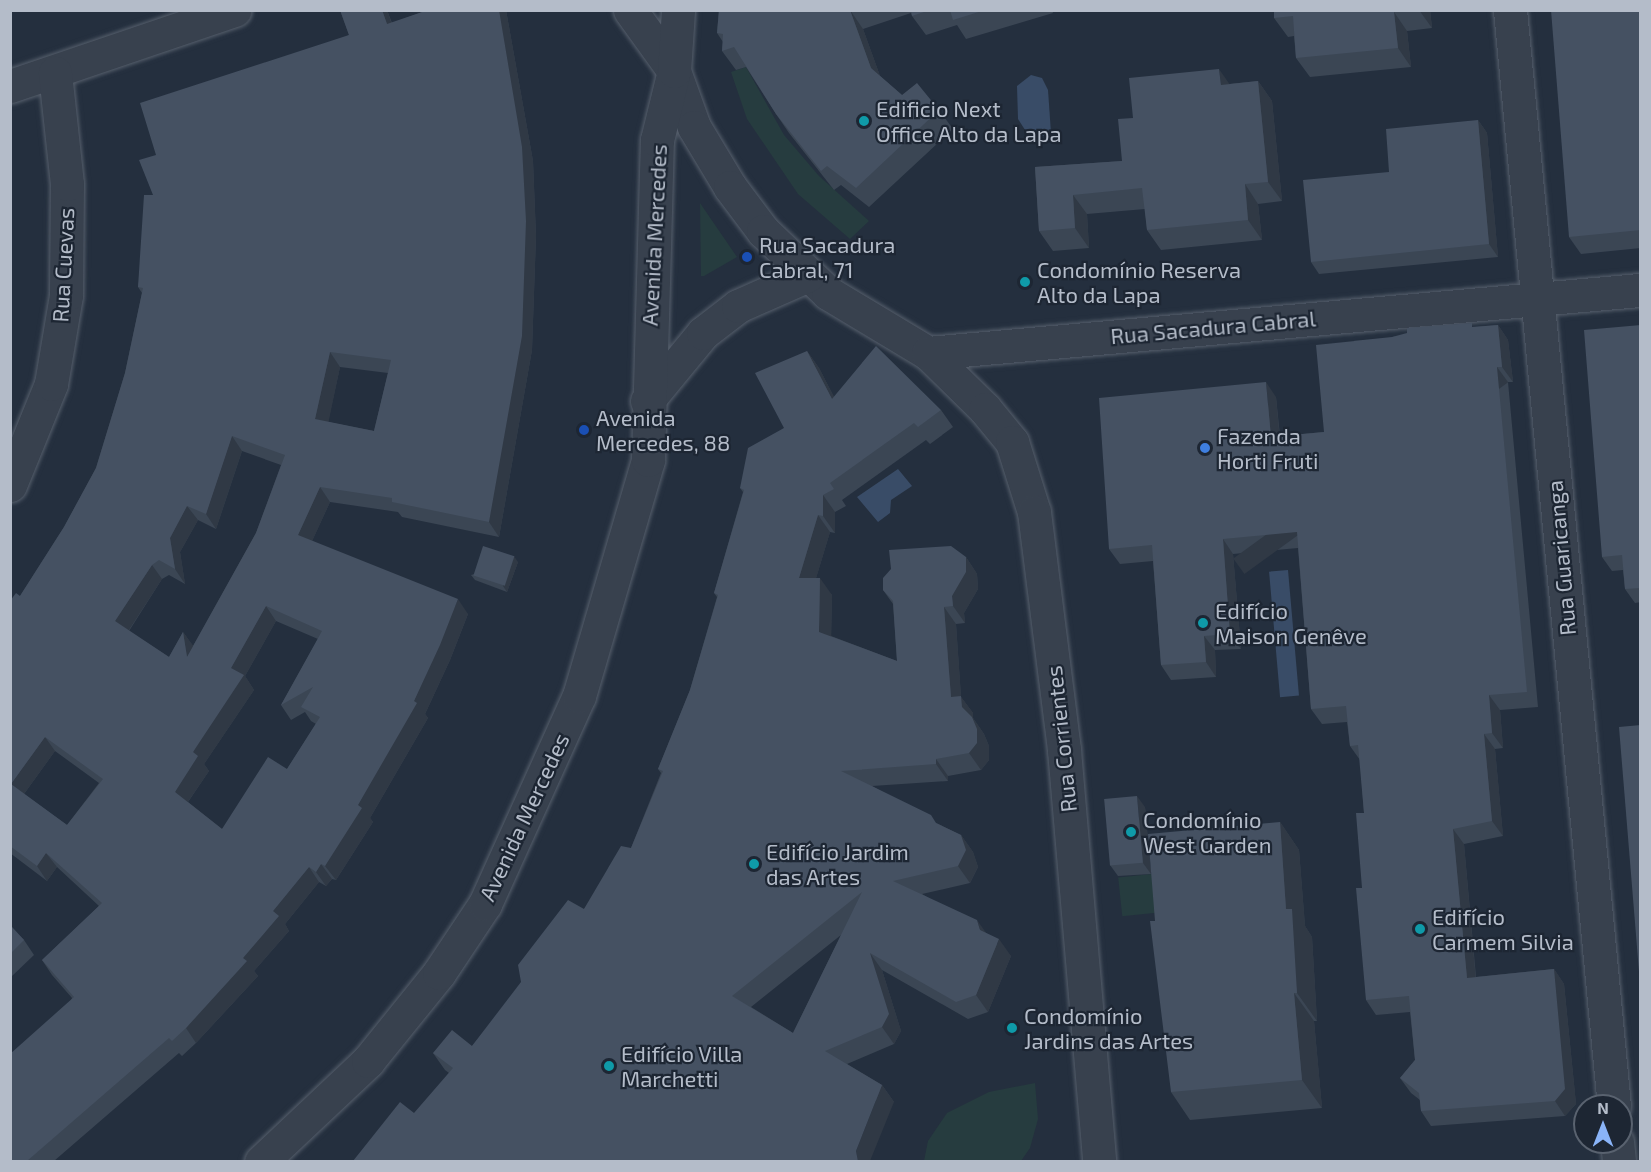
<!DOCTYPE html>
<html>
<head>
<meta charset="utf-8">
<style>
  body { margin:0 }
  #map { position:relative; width:1651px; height:1172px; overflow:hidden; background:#242f3e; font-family:"Exo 2",sans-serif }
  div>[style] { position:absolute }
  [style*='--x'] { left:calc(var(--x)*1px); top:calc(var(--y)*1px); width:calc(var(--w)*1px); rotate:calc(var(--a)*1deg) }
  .green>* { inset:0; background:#263c3f; transform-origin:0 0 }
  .water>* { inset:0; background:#394c67; transform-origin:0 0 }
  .roads { filter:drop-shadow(0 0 2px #565f6c) drop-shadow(0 0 2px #565f6c) }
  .minor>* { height:33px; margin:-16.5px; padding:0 16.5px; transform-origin:16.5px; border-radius:16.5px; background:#38414e }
  .wall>* { inset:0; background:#3b4654 }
  .shaded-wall>* { inset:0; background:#303945; transform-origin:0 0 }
  .building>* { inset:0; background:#455162; transform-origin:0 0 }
  .dots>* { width:16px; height:16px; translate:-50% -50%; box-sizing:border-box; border:3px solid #1d2633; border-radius:50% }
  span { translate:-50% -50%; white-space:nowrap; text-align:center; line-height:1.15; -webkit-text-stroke:4.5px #1d2633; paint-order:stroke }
  .poi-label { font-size:22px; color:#b4bcc9 }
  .left { translate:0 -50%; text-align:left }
  .street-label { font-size:22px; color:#b4bcc9 }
  .frame { position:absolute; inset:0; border:12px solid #b4bcc9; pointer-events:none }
  .north { position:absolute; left:1573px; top:1094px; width:60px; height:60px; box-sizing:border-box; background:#1d2633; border:2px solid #59626f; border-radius:50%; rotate:0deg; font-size:16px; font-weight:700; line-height:24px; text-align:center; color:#b4bcc9 }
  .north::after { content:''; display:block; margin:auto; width:21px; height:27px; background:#8ab4f8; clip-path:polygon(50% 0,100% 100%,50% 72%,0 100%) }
</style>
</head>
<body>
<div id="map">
  <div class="green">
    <i style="clip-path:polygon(746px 67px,784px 135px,819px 176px,869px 221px,850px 239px,798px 194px,747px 119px,731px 72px)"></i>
    <i style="clip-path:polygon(700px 203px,737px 257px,704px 276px,701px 276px)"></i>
    <i style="left:1152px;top:874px;width:39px;height:34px;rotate:84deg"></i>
    <i style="clip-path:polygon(1035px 1083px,1038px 1119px,1030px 1148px,1021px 1161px,924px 1161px,928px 1141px,947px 1113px,989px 1092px)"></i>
  </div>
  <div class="water">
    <i style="clip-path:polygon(1031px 75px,1042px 78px,1048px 90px,1051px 133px,1039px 137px,1027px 133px,1018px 119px,1017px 86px)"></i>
    <i style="clip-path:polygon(898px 469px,912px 486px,891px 500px,890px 513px,878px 522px,857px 497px)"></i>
    <i style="left:1288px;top:570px;width:126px;height:19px;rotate:85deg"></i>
  </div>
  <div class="roads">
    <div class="minor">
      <i style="--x:630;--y:10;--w:75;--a:54.2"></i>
      <i style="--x:674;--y:71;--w:59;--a:70.3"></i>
      <i style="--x:694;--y:127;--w:70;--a:59"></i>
      <i style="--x:730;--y:187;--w:55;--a:53.1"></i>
      <i style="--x:763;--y:231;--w:90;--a:43.6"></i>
      <i style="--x:828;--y:293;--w:117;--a:31"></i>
      <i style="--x:928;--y:353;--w:80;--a:44.5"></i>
      <i style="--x:985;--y:409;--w:43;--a:50.7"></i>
      <i style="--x:1012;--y:442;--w:73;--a:72.6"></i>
      <i style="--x:1034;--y:512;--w:240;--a:82.8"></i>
      <i style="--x:1064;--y:750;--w:413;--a:85.1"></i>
      <i style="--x:1510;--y:10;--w:1101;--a:84.58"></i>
      <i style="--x:10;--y:86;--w:237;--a:-18.7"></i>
      <i style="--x:928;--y:353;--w:715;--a:-5.06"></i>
      <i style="--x:647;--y:401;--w:88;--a:-50.5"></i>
      <i style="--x:703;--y:333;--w:44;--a:-37.6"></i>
      <i style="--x:738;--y:306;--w:77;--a:-23.9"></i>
      <i style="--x:10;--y:485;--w:109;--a:-67.9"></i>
      <i style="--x:51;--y:384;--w:90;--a:-80.4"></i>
      <i style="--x:66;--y:295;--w:111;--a:-89.5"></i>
      <i style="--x:67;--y:184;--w:112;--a:-96.2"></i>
      <i style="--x:1617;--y:1142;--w:20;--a:84"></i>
      <i style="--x:261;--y:1162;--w:147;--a:-43.3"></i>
      <i style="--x:368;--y:1061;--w:113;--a:-51.1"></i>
      <i style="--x:439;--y:973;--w:83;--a:-56.3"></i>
      <i style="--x:485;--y:904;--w:228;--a:-65.7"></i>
      <i style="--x:579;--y:696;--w:246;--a:-73.7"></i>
      <i style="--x:648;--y:460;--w:320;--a:-88.4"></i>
      <i style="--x:657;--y:140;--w:71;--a:-76.2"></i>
      <i style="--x:674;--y:71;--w:61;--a:-86.2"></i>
    </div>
  </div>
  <div class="wall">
    <i style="clip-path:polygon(evenodd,340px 10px,387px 10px,392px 23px,428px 10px,506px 10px,533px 161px,536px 236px,532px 350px,499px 537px,402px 517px,398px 512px,330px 502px,312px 541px,468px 614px,450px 660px,425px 714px,428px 718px,370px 818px,373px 822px,336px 880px,332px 879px,326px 886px,319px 882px,285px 924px,289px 931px,254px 971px,258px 976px,196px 1043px,182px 1056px,179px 1053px,54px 1161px,10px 1161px,72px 998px,52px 975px,42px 960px,99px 906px,57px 867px,47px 881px,10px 853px,10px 601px,20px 596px,64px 527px,96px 468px,125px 373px,142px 293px,138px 287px,153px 195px,156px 155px,349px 35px,340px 10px,340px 367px,388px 373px,374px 431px,328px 422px,340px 367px,340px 10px,242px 451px,281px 465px,256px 533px,193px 646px,183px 632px,169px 657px,129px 631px,162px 579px,169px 575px,185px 584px,180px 552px,198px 520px,216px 529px,242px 451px,340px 10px,276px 621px,318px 639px,281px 705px,291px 720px,305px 712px,311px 721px,316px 724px,287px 769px,222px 829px,188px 802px,209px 771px,204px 764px,254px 690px,245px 676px,276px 621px,340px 10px,55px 751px,99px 783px,67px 825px,24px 794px,55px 751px)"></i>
    <i style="clip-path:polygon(719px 10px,1052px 10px,1053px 13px,966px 39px,957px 25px,926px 35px,912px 16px,911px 13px,863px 29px,880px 76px,902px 95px,939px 110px,953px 129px,869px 207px,841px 185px,834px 190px,789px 133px,776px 114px,746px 67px,736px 70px,722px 51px,723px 42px,717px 33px)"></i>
    <i style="clip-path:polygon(1274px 10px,1430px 10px,1432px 28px,1407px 31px,1411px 67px,1310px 77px,1296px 58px,1294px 36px,1288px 37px,1274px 18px)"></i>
    <i style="clip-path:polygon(1641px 10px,1641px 248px,1581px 254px,1569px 237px)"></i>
    <i style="clip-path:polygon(1258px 81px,1272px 101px,1282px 201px,1258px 204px,1262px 240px,1161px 250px,1147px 230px,1145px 209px,1087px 214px,1089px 248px,1053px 251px,1039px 231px,1035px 167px,1122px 161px,1133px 118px,1229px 84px)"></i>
    <i style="clip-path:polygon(1478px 120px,1487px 133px,1498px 257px,1319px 274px,1311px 262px,1389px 172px)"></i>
    <i style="clip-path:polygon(1498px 325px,1508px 340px,1513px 382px,1508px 382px,1538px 707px,1500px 710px,1503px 748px,1495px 749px,1503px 836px,1464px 844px,1476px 977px,1554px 969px,1564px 984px,1576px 1104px,1565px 1116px,1431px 1126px,1421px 1111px,1420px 1100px,1411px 1093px,1400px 1078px,1415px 1060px,1410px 1012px,1376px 1015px,1366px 1000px,1362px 888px,1364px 813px,1360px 760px,1350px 746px,1347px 722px,1322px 724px,1311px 709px,1298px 548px,1233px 554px,1241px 649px,1215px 650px,1216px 677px,1171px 680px,1161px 665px,1153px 561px,1120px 564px,1109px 549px,1276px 397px,1280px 436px,1324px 432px,1392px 337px,1475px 327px)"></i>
    <i style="clip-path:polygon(1641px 325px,1641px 602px,1635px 603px,1625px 589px,1623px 570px,1612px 571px,1602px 557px)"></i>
    <i style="clip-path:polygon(evenodd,807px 351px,819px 368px,834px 397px,941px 410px,953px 427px,930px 444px,926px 440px,842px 500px,846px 506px,835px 512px,835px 533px,830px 532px,816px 578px,832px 595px,831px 636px,897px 661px,893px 604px,883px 590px,966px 557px,977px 574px,978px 589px,964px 613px,965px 623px,956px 624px,961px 697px,973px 713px,973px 718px,984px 734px,989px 746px,989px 760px,981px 770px,948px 776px,948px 781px,872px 786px,936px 823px,961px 835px,973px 852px,978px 867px,970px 883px,922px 894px,986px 933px,1011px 956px,988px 1012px,968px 1019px,882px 970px,901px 1031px,894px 1044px,847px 1064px,882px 1085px,894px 1102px,449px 1073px,445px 1070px,433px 1053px,472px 1046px,584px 909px,631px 848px,661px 773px,658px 769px,690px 690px,717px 597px,714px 593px,743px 492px,740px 488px,784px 428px,807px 351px,841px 935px,793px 1033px,751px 1007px,841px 935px)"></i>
    <i style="clip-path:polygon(518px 562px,507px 592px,475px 580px,471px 575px)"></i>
    <i style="clip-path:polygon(1145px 807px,1151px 874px,1118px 876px,1110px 865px)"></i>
    <i style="clip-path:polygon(1280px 822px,1299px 850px,1305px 926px,1312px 937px,1317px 1021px,1314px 1021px,1322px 1108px,1190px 1120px,1171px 1092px)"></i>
    <i style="clip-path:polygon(10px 925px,24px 940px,34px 955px,10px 978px)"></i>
  </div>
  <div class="shaded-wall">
    <i style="clip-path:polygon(382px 10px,387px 10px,397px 39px,387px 24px)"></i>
    <i style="clip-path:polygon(499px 10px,506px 10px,533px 161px,536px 236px,532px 350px,499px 537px,489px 522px)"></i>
    <i style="clip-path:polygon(850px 10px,863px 29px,884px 87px,871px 68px)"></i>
    <i style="clip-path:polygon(1419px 10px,1430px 10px,1432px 28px)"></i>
    <i style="clip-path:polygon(1394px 12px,1407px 31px,1411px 67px,1398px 48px)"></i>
    <i style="clip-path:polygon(1219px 69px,1233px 89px,1221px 85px)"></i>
    <i style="clip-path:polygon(1258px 81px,1272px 101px,1282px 201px,1268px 182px)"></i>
    <i style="clip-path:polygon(1478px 120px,1487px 133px,1498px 257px,1489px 244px)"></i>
    <i style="clip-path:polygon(1245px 184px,1258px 204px,1262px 240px,1248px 220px)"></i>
    <i style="clip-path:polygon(1073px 195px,1087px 214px,1089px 248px,1075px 228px)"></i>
    <i style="clip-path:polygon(1498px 325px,1508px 340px,1513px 382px,1502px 367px)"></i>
    <i style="clip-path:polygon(807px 351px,819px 368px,844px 416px,832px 399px)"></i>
    <i style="clip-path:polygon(330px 352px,340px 367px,326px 434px,315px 419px)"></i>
    <i style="left:1497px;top:367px;width:19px;height:326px;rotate:54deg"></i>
    <i style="clip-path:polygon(1266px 382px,1276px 397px,1281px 452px,1271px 437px)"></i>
    <i style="clip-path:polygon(232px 436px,242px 451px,216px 529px,206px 514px)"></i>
    <i style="clip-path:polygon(320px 487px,330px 502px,308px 550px,298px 535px)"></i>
    <i style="clip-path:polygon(823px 495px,835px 512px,835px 533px,823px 516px)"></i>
    <i style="clip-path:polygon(187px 506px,198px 520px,180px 552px,185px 584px,175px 569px,170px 538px)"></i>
    <i style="clip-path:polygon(818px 515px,830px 532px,811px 595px,799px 578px)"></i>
    <i style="clip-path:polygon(1223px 539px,1233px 554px,1241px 649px,1230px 634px)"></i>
    <i style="clip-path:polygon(514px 556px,518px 562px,507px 592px,503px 586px)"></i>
    <i style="clip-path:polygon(966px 557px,977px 574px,978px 589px,964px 613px,965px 623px,953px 606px,952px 596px)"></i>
    <i style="clip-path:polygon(152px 565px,162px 579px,125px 636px,115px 621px)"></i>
    <i style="clip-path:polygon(820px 578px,832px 595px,831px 649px,819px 632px)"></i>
    <i style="clip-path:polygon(458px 599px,468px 614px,450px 660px,425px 714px,428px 718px,370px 818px,373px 822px,336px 880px,325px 866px,414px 701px)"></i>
    <i style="clip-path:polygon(266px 606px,276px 621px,245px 676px,254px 690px,204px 764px,209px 771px,185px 806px,175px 792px,231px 668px)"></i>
    <i style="clip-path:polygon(944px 607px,956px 624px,961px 697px,973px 713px,973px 718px,984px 734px,989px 746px,989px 760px,981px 770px,969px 753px,951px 697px)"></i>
    <i style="clip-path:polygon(183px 632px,194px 647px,187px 657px)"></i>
    <i style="clip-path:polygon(1204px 636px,1215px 650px,1216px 677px,1206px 662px)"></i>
    <i style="clip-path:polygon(1489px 695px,1500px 710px,1503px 748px,1492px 733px)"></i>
    <i style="clip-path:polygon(1484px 734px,1495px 749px,1503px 836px,1492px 821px)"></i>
    <i style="clip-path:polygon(45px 737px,55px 751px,21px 798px,11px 784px)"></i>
    <i style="clip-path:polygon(936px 759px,948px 776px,948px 781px,936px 764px)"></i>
    <i style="clip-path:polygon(1137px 796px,1145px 807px,1151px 874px,1143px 863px)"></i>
    <i style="clip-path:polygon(1280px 822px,1299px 850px,1305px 926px,1312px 937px,1317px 1021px,1297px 993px,1286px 909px)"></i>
    <i style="clip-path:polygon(1453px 829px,1464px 844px,1477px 993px,1467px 978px)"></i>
    <i style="clip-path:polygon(961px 835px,973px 852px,978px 867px,970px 883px,958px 866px)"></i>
    <i style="clip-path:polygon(46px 853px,57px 867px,47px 881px,37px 866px)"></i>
    <i style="clip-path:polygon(321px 864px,332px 879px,326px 886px,316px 872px)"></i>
    <i style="clip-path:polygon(309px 867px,319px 882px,285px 924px,289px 931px,254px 971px,258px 976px,196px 1043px,186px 1028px,243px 958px,273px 911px)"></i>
    <i style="clip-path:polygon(977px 920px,989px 937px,980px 930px)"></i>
    <i style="clip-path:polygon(999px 939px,1011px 956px,988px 1012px,976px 995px)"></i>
    <i style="clip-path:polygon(870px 953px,882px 970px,901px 1031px,894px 1044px,882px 1027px)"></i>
    <i style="clip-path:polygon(1554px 969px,1564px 984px,1576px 1104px,1565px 1116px,1555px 1101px)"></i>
    <i style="clip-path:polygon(1294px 993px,1314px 1021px,1322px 1108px,1302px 1080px)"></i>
    <i style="clip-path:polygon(882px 1085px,894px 1102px,870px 1161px,858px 1161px,856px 1151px)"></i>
  </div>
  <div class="building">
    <i style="clip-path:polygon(evenodd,340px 10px,382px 10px,387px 24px,428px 10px,499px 10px,522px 147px,526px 221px,522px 336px,489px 522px,392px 502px,392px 498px,320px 487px,298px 535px,458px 599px,440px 645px,414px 701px,417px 703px,358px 805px,362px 808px,325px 866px,321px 864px,316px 872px,309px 867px,273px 911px,279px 916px,243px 958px,247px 961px,186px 1028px,172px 1041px,169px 1038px,27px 1161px,10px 1161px,10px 1054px,74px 997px,42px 960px,102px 903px,46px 853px,37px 866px,10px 846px,10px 601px,16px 593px,20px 596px,64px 527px,96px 468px,125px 373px,143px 288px,138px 287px,144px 195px,153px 195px,139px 160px,156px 155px,140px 103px,349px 35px,340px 10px,330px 352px,391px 360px,374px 431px,315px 419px,330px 352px,340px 10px,232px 436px,285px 455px,256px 533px,187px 657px,183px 632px,169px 657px,115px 621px,152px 565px,159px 560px,175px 569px,170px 538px,187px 506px,206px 514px,232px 436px,340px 10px,266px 606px,322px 631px,281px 705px,313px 687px,301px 707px,320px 717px,287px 769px,268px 757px,222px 829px,175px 792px,198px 756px,193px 752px,244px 675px,231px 668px,266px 606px,340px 10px,45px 737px,103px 779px,67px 825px,11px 784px,45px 737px)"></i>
    <i style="clip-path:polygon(719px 10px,850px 10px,871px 68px,902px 95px,917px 83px,939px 110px,856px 188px,827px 166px,821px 171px,776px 114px,734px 47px,722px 51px,723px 34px,717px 33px)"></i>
    <i style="clip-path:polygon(911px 10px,930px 10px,912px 16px)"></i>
    <i style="clip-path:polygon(950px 10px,985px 10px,953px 20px)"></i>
    <i style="clip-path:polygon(1274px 10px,1408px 10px,1394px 12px,1398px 48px,1296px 58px,1293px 16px,1274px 18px)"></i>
    <i style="clip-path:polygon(1551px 10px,1641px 10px,1641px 230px,1569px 237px)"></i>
    <i style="clip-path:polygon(1219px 69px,1221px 85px,1258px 81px,1268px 182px,1245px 184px,1248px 220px,1147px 230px,1142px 188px,1073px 195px,1075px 228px,1039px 231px,1035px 167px,1122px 161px,1118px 119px,1133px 118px,1129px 78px)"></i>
    <i style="clip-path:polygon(1478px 120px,1489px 244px,1311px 262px,1303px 180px,1389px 172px,1386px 129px)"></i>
    <i style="clip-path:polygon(1472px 323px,1472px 327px,1498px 325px,1502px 367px,1497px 367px,1527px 692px,1489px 695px,1492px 733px,1484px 734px,1492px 821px,1453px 829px,1467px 978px,1554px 969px,1565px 1089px,1555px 1101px,1421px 1111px,1419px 1093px,1400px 1078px,1415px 1060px,1409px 996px,1366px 1000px,1356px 888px,1362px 888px,1356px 813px,1364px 813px,1358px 745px,1350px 746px,1346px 706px,1311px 709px,1297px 532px,1223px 539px,1230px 634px,1204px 636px,1206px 662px,1161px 665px,1152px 545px,1109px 549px,1099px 398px,1266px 382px,1271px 437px,1324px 432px,1316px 345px,1392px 337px,1407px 333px,1407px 328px)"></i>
    <i style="clip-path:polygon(1641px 325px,1641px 588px,1625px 589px,1622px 555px,1602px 557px,1584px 330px)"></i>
    <i style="clip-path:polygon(evenodd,876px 346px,941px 410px,918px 427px,914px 423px,830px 483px,834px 489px,823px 495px,823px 516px,818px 515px,799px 578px,820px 578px,819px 632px,897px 661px,893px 601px,883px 590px,883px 578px,891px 569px,889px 550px,951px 546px,966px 557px,966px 572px,952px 596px,953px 606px,944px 607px,951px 697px,961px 696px,962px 707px,972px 717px,977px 729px,977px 743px,969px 753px,936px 759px,936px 764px,841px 771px,931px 815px,936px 823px,961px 835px,966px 850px,958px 866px,893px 881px,977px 920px,980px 930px,999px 939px,976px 995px,956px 1002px,870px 953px,889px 1014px,882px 1027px,825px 1051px,882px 1085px,856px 1151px,858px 1161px,353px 1161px,400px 1102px,414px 1113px,453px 1068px,433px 1053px,452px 1030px,472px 1046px,521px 982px,518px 965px,568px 900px,584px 909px,621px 846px,631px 848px,663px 771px,658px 769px,690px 690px,718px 595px,714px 593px,744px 490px,740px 488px,748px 448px,784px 428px,755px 373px,807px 351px,832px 399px,876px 346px,862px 892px,793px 1033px,732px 996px,862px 892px)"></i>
    <i style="left:483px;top:546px;width:33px;height:31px;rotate:18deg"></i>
    <i style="clip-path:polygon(1641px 725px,1641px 996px,1619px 727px)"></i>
    <i style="left:1137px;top:796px;width:67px;height:33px;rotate:85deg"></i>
    <i style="clip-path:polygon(1280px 822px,1286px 909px,1292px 909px,1297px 993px,1294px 993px,1302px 1080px,1171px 1092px,1150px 921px,1155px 921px,1148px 834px)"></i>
    <i style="clip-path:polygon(10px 925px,24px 940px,10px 954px)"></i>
  </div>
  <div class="dots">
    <i style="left:864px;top:121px;background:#0f9aa8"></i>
    <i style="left:747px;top:257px;background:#1a4fb4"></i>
    <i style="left:1025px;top:282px;background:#0f9aa8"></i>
    <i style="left:584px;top:430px;background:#1a4fb4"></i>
    <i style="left:1205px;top:448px;background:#3f7fe0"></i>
    <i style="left:1203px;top:623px;background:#0f9aa8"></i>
    <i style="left:1131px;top:832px;background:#0f9aa8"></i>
    <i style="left:754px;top:864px;background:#0f9aa8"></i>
    <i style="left:1420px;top:929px;background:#0f9aa8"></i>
    <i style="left:1012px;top:1028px;background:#0f9aa8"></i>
    <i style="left:609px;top:1066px;background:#0f9aa8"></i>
  </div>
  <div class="poi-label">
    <span class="left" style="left:876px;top:121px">Edificio Next<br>Office Alto da Lapa</span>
    <span class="left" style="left:759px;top:257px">Rua Sacadura<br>Cabral, 71</span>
    <span class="left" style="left:1037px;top:282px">Condomínio Reserva<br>Alto da Lapa</span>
    <span class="left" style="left:596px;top:430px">Avenida<br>Mercedes, 88</span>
    <span class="left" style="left:1217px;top:448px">Fazenda<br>Horti Fruti</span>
    <span class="left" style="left:1215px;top:623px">Edifício<br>Maison Genêve</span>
    <span class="left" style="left:1143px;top:832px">Condomínio<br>West Garden</span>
    <span class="left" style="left:766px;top:864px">Edifício Jardim<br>das Artes</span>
    <span class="left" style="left:1432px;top:929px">Edifício<br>Carmem Silvia</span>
    <span class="left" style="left:1024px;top:1028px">Condomínio<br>Jardins das Artes</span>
    <span class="left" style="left:621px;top:1066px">Edifício Villa<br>Marchetti</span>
  </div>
  <div class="street-label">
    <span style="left:654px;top:235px;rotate:-87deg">Avenida Mercedes</span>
    <span style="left:63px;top:265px;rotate:-87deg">Rua Cuevas</span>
    <span style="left:1213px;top:327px;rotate:-5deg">Rua Sacadura Cabral</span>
    <span style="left:1561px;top:558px;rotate:-95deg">Rua Guaricanga</span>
    <span style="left:1061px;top:739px;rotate:-96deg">Rua Corrientes</span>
    <span style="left:524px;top:817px;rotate:-65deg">Avenida Mercedes</span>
  </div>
  <div class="frame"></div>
  <div class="north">N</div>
</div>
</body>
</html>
